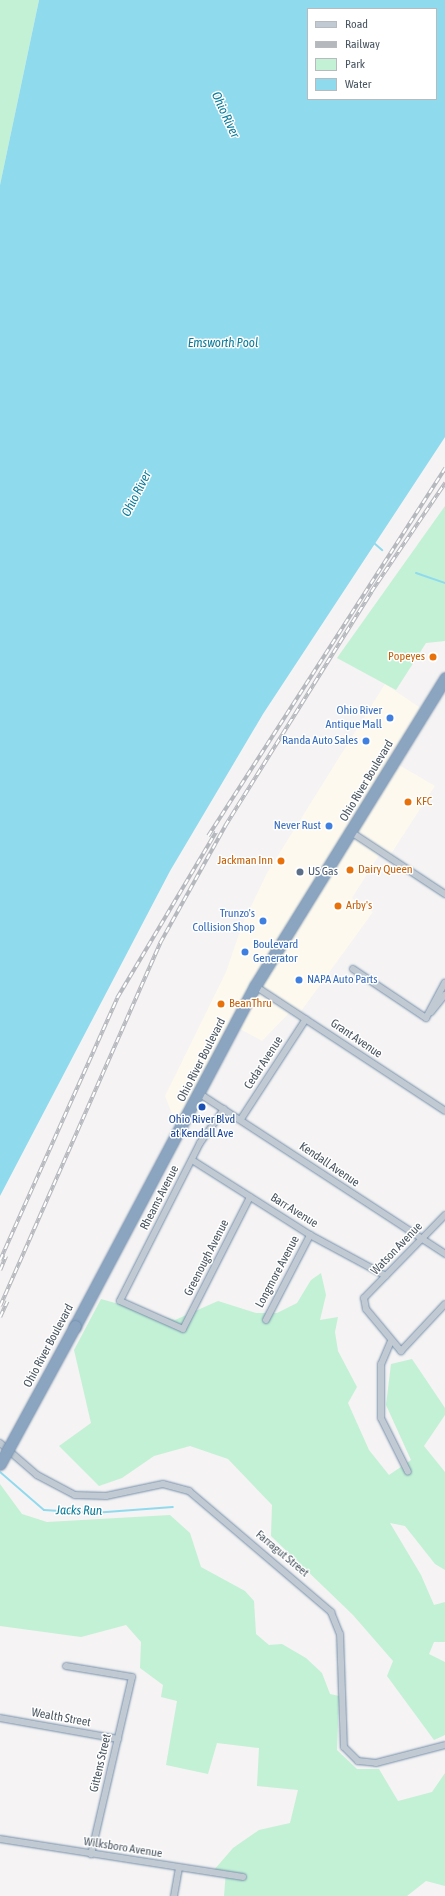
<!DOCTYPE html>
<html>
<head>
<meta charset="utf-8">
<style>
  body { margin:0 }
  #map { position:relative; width:445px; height:1896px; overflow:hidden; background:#f5f3f3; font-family:"Asap Condensed",sans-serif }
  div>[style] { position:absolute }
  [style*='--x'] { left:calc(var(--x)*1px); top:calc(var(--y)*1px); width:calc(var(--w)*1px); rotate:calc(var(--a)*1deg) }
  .commercial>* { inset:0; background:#fdf9ef }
  .green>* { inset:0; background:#c3f1d5 }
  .water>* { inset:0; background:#90daee }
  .stream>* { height:2px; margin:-1px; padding:0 1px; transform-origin:1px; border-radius:1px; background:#90daee }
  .roads { filter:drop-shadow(0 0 1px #7690ad) drop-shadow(0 0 1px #7690ad) }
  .street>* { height:6px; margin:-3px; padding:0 3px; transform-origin:3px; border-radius:3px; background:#c1cad2 }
  .highway>* { height:11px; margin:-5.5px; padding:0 5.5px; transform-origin:5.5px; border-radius:5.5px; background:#8ba5c1 }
  .rail>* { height:3.5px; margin-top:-1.75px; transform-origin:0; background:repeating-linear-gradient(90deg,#fff 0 6px,#b5b8bd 0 12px); box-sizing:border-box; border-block:1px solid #b5b8bd }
  .bridges { filter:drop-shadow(0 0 1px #7690ad) drop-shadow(0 0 1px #7690ad) }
  .highway-bridge>* { height:11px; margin:-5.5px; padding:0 5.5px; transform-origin:5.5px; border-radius:5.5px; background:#8ba5c1 }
  .dots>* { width:11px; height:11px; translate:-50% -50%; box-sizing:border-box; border:2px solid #fff; border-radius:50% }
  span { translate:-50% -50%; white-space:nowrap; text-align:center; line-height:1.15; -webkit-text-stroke:3px #fff; paint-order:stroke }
  .food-label { font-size:12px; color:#c56008 }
  .right { translate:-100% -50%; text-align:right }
  .left { translate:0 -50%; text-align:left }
  .shop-label { font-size:12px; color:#366cbe }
  .street-label { font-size:12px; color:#4a5661 }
  .service-label { font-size:12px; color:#4e5e75 }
  .transit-label { font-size:12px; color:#164399 }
  .water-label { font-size:13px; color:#0c7c9b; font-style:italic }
  .legend { position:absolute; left:307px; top:8px; width:130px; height:92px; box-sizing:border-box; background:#fff; border:1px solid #b7bbc0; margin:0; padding:5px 7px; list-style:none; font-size:12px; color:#4a5661 }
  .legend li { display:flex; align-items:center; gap:8px; height:20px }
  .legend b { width:20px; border:1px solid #b7bbc0 }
</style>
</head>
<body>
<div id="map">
  <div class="commercial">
    <i style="clip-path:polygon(385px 684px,425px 711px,394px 762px,435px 786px,389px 857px,381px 852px,352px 898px,373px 912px,299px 1014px,292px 1010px,262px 1041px,235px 1026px,179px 1132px,165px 1096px,226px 972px,242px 925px,267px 873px)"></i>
  </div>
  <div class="green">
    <i style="clip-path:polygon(0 0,39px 0,0 185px)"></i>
    <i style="clip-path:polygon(445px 506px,445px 641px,426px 643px,396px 690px,337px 658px)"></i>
    <i style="clip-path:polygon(321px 1273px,326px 1295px,320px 1320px,338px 1317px,335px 1332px,338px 1351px,357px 1387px,348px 1403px,369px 1450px,389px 1475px,411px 1460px,386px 1405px,391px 1364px,412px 1359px,445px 1408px,445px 1415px,424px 1446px,445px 1472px,445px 1570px,435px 1564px,405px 1526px,390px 1523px,421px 1575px,434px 1605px,445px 1602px,445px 1642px,434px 1642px,429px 1654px,445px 1662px,445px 1735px,434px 1740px,387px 1676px,393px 1661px,353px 1615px,271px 1536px,272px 1505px,228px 1459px,190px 1446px,154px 1456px,122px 1478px,99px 1486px,59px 1446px,91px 1423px,74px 1350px,101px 1299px,175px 1320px,218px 1301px,256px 1313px,277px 1313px,297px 1303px,311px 1280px)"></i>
    <i style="clip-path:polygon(0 1484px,22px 1514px,47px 1522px,170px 1515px,190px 1533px,201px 1567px,245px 1591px,254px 1601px,256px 1634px,269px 1645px,282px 1644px,306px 1658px,322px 1673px,330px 1694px,339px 1696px,337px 1750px,357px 1769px,379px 1769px,398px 1801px,432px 1792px,445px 1773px,445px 1886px,426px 1881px,407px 1896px,224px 1896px,226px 1871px,214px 1870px,233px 1848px,259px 1830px,290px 1823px,298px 1790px,257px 1786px,259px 1748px,217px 1743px,208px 1774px,166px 1765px,177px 1701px,161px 1697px,163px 1685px,140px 1668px,141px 1642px,126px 1625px,81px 1637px,0 1626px)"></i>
  </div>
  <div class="water">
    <i style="clip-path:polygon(evenodd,39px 0,445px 0,445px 437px,263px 714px,170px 871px,0 1196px,0 185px,39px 0,308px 9px,436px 9px,436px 99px,308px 99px,308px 9px)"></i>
  </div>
  <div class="stream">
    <i style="--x:374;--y:543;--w:11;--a:41"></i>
    <i style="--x:416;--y:573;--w:31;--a:19"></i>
    <i style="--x:0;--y:1472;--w:58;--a:40.8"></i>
    <i style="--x:44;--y:1510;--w:49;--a:3.5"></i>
    <i style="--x:93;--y:1513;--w:80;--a:-4.3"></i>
  </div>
  <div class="roads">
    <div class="street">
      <i style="--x:351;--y:832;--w:113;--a:33.4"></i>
      <i style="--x:353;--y:969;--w:88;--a:33.9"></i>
      <i style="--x:255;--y:986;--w:227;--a:33.3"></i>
      <i style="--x:431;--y:1012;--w:22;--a:-51"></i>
      <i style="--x:426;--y:1018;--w:40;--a:-62"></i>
      <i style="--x:200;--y:1094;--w:293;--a:33.1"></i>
      <i style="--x:224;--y:1109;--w:42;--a:125.2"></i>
      <i style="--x:200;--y:1143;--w:177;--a:116.9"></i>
      <i style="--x:120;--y:1301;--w:69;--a:24"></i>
      <i style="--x:183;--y:1329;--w:148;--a:-63.1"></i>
      <i style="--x:241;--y:1119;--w:119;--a:-57"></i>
      <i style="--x:192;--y:1160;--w:140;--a:32.4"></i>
      <i style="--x:310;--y:1235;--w:86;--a:28.3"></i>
      <i style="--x:445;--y:1215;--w:116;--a:134.3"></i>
      <i style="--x:364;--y:1298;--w:11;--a:80"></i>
      <i style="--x:366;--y:1309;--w:55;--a:50.2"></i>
      <i style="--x:401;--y:1351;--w:64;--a:-46.9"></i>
      <i style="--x:266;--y:1320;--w:96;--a:-62.6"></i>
      <i style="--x:391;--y:1341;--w:25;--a:113"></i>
      <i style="--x:381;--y:1364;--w:54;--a:90"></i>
      <i style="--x:381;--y:1418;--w:60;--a:63.4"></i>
      <i style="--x:0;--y:1443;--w:49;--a:40.9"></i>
      <i style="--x:37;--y:1475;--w:43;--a:27.8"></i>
      <i style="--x:75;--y:1495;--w:31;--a:2"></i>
      <i style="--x:106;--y:1496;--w:58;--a:-11.9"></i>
      <i style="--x:163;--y:1484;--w:27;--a:15"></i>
      <i style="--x:189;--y:1491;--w:187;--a:40.4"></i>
      <i style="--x:331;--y:1612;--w:24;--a:68"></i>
      <i style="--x:340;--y:1634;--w:113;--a:88"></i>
      <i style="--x:344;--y:1747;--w:20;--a:45"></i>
      <i style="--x:358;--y:1761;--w:18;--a:6"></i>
      <i style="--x:376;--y:1763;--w:71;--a:-14.6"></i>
      <i style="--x:66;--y:1666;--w:67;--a:9.5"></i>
      <i style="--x:132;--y:1677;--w:182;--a:103"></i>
      <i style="--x:0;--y:1718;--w:120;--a:10.1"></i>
      <i style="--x:0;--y:1839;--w:246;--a:8.9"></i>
      <i style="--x:174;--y:1896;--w:28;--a:-80"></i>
    </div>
    <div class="highway">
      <i style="--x:75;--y:1326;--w:385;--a:-62.1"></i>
      <i style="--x:255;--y:986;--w:362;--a:-58.3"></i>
    </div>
  </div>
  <div class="rail">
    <i style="--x:208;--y:836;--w:438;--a:-57.2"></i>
    <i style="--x:0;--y:1260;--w:287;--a:-65.9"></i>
    <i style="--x:117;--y:998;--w:193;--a:-59.2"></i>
    <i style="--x:0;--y:1270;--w:15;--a:-67"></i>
    <i style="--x:0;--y:1306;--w:397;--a:-66.2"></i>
    <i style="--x:160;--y:943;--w:134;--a:-60.9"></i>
    <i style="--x:225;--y:826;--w:276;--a:-58"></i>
    <i style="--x:371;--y:592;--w:132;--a:-55.8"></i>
    <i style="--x:0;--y:1317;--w:17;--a:-65"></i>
  </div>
  <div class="bridges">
    <div class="highway-bridge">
      <i style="--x:0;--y:1464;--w:157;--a:-61.5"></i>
    </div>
  </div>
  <div class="dots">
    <i style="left:433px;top:657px;background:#e8710a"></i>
    <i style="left:390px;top:718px;background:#3f7fe0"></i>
    <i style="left:366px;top:741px;background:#3f7fe0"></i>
    <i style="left:408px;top:802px;background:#e8710a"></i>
    <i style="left:329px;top:826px;background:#3f7fe0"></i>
    <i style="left:281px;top:861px;background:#e8710a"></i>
    <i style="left:350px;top:870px;background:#e8710a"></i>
    <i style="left:300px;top:872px;background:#5c6f8a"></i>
    <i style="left:338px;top:906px;background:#e8710a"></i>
    <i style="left:263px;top:921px;background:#3f7fe0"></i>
    <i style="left:245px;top:952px;background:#3f7fe0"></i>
    <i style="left:299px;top:980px;background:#3f7fe0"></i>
    <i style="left:221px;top:1004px;background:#e8710a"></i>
    <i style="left:202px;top:1107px;background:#1a4fb4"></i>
  </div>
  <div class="food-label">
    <span class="right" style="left:425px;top:657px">Popeyes</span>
    <span class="left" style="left:416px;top:802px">KFC</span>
    <span class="right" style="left:273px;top:861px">Jackman Inn</span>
    <span class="left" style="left:358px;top:870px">Dairy Queen</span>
    <span class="left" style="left:346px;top:906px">Arby's</span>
    <span class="left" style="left:229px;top:1004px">BeanThru</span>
  </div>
  <div class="shop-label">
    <span class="right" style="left:382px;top:718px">Ohio River<br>Antique Mall</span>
    <span class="right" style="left:358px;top:741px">Randa Auto Sales</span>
    <span class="right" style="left:321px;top:826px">Never Rust</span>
    <span class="right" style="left:255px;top:921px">Trunzo's<br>Collision Shop</span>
    <span class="left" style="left:253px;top:952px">Boulevard<br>Generator</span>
    <span class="left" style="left:307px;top:980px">NAPA Auto Parts</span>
  </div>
  <div class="street-label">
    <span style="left:367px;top:781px;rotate:-59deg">Ohio River Boulevard</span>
    <span style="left:356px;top:1039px;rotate:34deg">Grant Avenue</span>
    <span style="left:202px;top:1060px;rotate:-63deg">Ohio River Boulevard</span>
    <span style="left:264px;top:1063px;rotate:-57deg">Cedar Avenue</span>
    <span style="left:329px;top:1165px;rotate:34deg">Kendall Avenue</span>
    <span style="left:160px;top:1198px;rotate:-63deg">Rheams Avenue</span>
    <span style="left:294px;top:1211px;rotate:32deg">Barr Avenue</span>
    <span style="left:397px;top:1249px;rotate:-46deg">Watson Avenue</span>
    <span style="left:207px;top:1258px;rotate:-63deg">Greenough Avenue</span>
    <span style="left:278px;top:1272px;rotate:-62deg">Longmore Avenue</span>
    <span style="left:49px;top:1346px;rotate:-62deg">Ohio River Boulevard</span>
    <span style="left:282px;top:1554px;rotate:40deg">Farragut Street</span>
    <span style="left:61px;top:1718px;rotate:10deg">Wealth Street</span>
    <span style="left:101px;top:1763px;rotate:-77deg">Gittens Street</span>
    <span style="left:123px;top:1848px;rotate:9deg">Wilksboro Avenue</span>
  </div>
  <div class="service-label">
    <span class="left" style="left:308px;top:872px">US Gas</span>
  </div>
  <div class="transit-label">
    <span style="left:202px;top:1127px">Ohio River Blvd<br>at Kendall Ave</span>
  </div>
  <div class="water-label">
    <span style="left:225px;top:115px;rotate:65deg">Ohio River</span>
    <span style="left:223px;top:343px">Emsworth Pool</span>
    <span style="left:137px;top:494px;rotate:-63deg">Ohio River</span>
    <span style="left:79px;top:1511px;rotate:1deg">Jacks Run</span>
  </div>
  <ul class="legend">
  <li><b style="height:5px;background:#c1cad2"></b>Road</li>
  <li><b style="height:5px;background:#b5b8bd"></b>Railway</li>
  <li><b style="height:11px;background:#c3f1d5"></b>Park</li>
  <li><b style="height:11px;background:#90daee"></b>Water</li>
  </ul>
</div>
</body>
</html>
